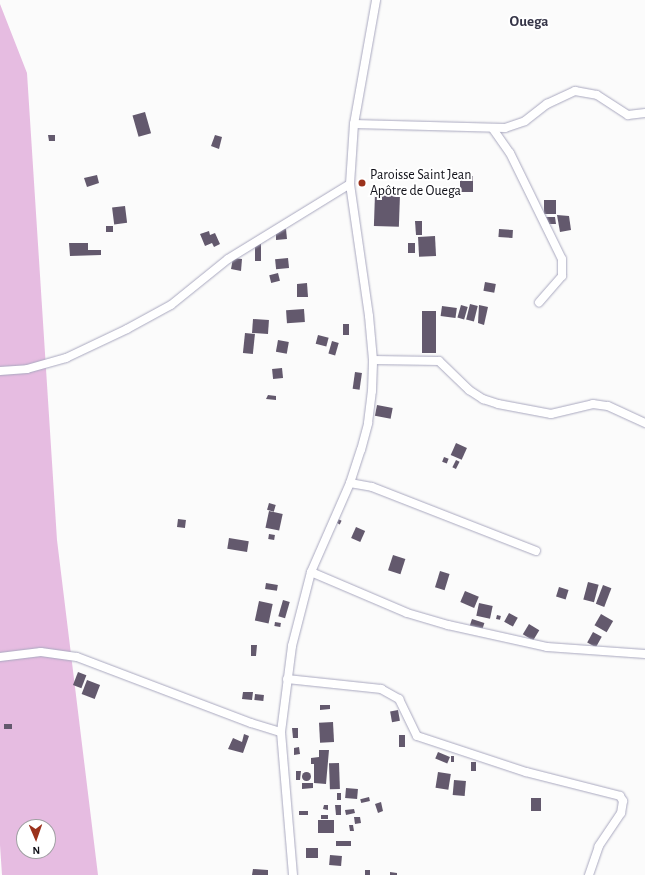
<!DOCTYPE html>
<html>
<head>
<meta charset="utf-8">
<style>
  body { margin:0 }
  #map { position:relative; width:645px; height:875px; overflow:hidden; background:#fbfbfb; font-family:"Alegreya Sans",sans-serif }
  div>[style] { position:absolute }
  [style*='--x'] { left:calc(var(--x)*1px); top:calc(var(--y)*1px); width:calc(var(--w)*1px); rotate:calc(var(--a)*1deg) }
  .green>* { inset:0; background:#e6bce1 }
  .building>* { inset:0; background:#63596d; transform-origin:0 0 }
  .round { border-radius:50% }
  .roads { filter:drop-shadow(0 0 1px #a9a8bf) drop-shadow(0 0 1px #a9a8bf) }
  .minor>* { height:8px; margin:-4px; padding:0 4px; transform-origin:4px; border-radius:4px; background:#fff }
  .dots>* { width:11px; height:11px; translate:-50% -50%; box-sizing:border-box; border:2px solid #fff; border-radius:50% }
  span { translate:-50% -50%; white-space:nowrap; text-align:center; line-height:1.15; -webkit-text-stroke:4px #fff; paint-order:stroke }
  .poi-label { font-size:14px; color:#111119 }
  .left { translate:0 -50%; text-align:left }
  .neighbourhood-label { font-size:15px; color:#363548; font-weight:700 }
  .north { position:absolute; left:16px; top:819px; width:40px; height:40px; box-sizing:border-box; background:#fff; border:1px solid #a0a0a3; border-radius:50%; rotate:178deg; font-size:11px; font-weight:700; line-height:16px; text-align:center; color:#111119 }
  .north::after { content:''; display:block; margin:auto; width:14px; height:18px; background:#9b321c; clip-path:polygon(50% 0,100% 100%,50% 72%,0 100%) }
</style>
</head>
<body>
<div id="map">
  <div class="green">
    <i style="clip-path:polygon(evenodd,0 4px,27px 73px,57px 540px,98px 875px,2px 875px,0 845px,0 4px,24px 827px,48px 827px,48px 851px,24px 851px,24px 827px)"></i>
  </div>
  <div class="building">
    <i style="left:145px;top:112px;width:22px;height:13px;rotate:74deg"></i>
    <i style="clip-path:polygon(48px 135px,55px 135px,55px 141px,49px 141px)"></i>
    <i style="clip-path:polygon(215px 135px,222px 137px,219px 149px,211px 146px)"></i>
    <i style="clip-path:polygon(97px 175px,99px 183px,87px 187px,84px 178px)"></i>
    <i style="left:460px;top:176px;width:13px;height:16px"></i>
    <i style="left:375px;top:194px;width:25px;height:32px;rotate:2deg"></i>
    <i style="left:544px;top:200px;width:12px;height:14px"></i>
    <i style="left:125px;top:206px;width:17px;height:13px;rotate:83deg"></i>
    <i style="clip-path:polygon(557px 215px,569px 216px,571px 230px,560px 232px)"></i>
    <i style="clip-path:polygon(546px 217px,555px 217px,556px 224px,549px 224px)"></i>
    <i style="clip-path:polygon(415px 221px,422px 221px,422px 235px,416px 235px)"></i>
    <i style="left:106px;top:226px;width:7px;height:6px"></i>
    <i style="clip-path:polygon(282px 229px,286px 229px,287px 239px,276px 240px,276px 234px)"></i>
    <i style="left:499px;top:229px;width:14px;height:8px;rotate:4deg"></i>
    <i style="clip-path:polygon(209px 231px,210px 235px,215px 233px,220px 244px,214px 247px,212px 243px,205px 246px,200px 234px)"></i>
    <i style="left:435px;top:236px;width:20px;height:17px;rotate:87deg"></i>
    <i style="clip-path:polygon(69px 243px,88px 243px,88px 250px,101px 250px,101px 255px,70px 256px)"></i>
    <i style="left:408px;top:243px;width:7px;height:10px"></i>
    <i style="left:255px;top:244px;width:6px;height:17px"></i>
    <i style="clip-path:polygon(233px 258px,242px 259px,241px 271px,231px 269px)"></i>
    <i style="left:288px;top:258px;width:10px;height:13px;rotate:84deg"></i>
    <i style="left:278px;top:273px;width:8px;height:9px;rotate:76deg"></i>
    <i style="left:485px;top:282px;width:11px;height:9px;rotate:10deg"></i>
    <i style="clip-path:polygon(307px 283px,308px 297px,297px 297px,297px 284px)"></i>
    <i style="left:470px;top:304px;width:8px;height:16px;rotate:14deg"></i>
    <i style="left:461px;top:305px;width:7px;height:13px;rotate:16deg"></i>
    <i style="clip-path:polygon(479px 305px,488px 307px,484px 325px,478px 323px)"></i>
    <i style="left:442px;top:306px;width:15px;height:10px;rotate:8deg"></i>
    <i style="left:304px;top:309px;width:13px;height:18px;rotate:86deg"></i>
    <i style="left:422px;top:311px;width:14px;height:42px"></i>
    <i style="left:253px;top:319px;width:16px;height:14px;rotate:4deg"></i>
    <i style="left:343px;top:324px;width:6px;height:11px"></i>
    <i style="left:245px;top:333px;width:10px;height:20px;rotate:6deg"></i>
    <i style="left:318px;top:335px;width:11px;height:9px;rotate:15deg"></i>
    <i style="left:278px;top:340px;width:11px;height:12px;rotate:10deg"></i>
    <i style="left:332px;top:341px;width:7px;height:13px;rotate:16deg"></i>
    <i style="left:282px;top:368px;width:10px;height:10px;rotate:84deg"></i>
    <i style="left:355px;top:372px;width:7px;height:17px;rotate:8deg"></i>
    <i style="clip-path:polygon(268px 395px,276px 396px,276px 400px,266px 399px)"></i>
    <i style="left:377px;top:405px;width:16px;height:11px;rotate:11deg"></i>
    <i style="left:456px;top:443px;width:12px;height:13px;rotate:24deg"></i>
    <i style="left:444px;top:457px;width:5px;height:5px;rotate:22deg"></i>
    <i style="left:456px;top:460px;width:4px;height:8px;rotate:27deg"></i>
    <i style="left:269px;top:503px;width:7px;height:7px;rotate:16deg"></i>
    <i style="left:269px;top:511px;width:14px;height:17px;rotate:12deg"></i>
    <i style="left:178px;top:519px;width:8px;height:8px;rotate:7deg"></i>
    <i style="left:338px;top:519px;width:4px;height:4px;rotate:27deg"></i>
    <i style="left:356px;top:527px;width:10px;height:12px;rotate:24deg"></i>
    <i style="left:269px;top:534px;width:6px;height:5px;rotate:9deg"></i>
    <i style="left:229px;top:538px;width:20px;height:11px;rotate:9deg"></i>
    <i style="left:393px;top:555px;width:13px;height:16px;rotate:18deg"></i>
    <i style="left:440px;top:571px;width:10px;height:17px;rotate:17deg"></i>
    <i style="left:588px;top:582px;width:11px;height:18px;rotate:15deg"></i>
    <i style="left:266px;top:583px;width:12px;height:6px;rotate:9deg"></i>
    <i style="left:603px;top:585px;width:9px;height:20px;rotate:21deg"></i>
    <i style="left:559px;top:587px;width:10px;height:10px;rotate:17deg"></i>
    <i style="left:465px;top:591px;width:15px;height:12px;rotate:23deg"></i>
    <i style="left:283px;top:600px;width:7px;height:17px;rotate:16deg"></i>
    <i style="left:259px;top:601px;width:14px;height:20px;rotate:12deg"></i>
    <i style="left:479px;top:603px;width:14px;height:13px;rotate:12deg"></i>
    <i style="left:509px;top:613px;width:10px;height:10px;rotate:29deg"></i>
    <i style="left:601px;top:614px;width:14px;height:13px;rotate:30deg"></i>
    <i style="left:497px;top:615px;width:4px;height:4px;rotate:14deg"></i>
    <i style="left:472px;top:619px;width:13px;height:8px;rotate:18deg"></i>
    <i style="left:275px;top:622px;width:6px;height:4px;rotate:9deg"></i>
    <i style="left:529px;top:624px;width:12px;height:12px;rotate:31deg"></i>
    <i style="left:593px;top:632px;width:10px;height:12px;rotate:29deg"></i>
    <i style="clip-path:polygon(251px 645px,257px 645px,256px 656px,251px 656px)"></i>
    <i style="left:78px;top:672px;width:9px;height:14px;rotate:21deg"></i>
    <i style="left:87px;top:680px;width:14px;height:15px;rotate:21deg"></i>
    <i style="clip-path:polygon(243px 692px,253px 692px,252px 700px,242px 699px)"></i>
    <i style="left:255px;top:694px;width:9px;height:6px;rotate:6deg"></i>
    <i style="clip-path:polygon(320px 705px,330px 705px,330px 709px,320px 710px)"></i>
    <i style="left:398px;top:710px;width:11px;height:8px;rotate:80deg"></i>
    <i style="left:333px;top:722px;width:20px;height:14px;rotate:87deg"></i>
    <i style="left:4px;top:724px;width:8px;height:5px"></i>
    <i style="clip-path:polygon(292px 728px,298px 728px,298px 738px,293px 738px)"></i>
    <i style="clip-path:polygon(244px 734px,249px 736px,243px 753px,228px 749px,233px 738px,242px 742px)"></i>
    <i style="left:399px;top:735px;width:6px;height:12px"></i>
    <i style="clip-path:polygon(299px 747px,300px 754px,294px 755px,294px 748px)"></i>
    <i style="clip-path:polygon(319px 750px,329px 750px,326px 784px,314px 783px,314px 764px,311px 764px,311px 758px,319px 757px)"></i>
    <i style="left:438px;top:752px;width:13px;height:7px;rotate:23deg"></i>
    <i style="left:451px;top:756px;width:3px;height:6px"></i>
    <i style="left:471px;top:762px;width:5px;height:9px"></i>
    <i style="left:339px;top:763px;width:26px;height:10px;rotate:88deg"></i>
    <i style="clip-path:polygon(296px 771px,301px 771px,300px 780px,296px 780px)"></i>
    <i class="round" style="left:301.5px;top:771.5px;width:9px;height:9px"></i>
    <i style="left:438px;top:772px;width:13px;height:16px;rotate:9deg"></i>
    <i style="left:454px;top:780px;width:12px;height:15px;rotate:5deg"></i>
    <i style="clip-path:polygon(302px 783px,313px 783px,313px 788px,302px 789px)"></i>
    <i style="left:346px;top:788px;width:12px;height:10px;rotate:5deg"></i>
    <i style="left:337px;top:793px;width:4px;height:7px"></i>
    <i style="left:369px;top:797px;width:4px;height:9px;rotate:76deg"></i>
    <i style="left:531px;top:798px;width:10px;height:13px"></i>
    <i style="clip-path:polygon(381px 802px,383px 811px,378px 813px,375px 804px)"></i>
    <i style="clip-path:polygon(324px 805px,328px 805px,328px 810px,323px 809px)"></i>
    <i style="clip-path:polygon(335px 805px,341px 805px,341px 815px,336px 815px)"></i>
    <i style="clip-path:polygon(354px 809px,355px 813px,346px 815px,345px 810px)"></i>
    <i style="left:299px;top:811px;width:9px;height:4px"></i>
    <i style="left:321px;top:815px;width:7px;height:4px"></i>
    <i style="clip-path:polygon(354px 817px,360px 817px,361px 823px,355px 824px)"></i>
    <i style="left:318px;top:820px;width:16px;height:13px"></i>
    <i style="clip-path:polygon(349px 825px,353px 825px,354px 831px,350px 831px)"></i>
    <i style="left:336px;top:841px;width:15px;height:5px"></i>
    <i style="left:306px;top:848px;width:12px;height:10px"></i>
    <i style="left:330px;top:855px;width:12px;height:10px;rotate:5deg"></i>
    <i style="clip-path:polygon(253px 869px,268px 870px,268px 875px,252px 875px)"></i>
    <i style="left:365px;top:870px;width:5px;height:5px"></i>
    <i style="clip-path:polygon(390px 872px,397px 873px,397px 875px,390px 875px)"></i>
  </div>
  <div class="roads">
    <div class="minor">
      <i style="--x:354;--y:124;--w:151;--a:1.5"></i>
      <i style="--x:505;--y:128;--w:21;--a:-19"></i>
      <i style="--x:525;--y:121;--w:28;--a:-38"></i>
      <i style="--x:547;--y:104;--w:31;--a:-25"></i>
      <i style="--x:575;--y:91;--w:22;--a:10"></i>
      <i style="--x:597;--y:95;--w:37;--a:33"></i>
      <i style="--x:628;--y:115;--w:17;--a:-7"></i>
      <i style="--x:493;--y:129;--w:29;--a:55"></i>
      <i style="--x:510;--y:153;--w:118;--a:63.9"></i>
      <i style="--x:562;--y:259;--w:17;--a:90"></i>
      <i style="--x:562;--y:276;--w:35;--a:131"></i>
      <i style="--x:373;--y:360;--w:66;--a:0.9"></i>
      <i style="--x:439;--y:361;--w:42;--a:44"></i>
      <i style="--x:469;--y:390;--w:17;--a:33"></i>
      <i style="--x:483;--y:399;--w:16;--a:18"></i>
      <i style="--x:498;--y:404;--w:54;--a:10.7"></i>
      <i style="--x:551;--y:414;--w:43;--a:-13.4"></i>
      <i style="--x:593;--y:404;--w:15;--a:8"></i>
      <i style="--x:608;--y:406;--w:41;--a:24.7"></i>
      <i style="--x:0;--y:371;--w:27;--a:-4"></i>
      <i style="--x:27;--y:369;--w:41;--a:-15.8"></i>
      <i style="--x:66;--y:358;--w:68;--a:-25.4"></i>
      <i style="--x:127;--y:329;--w:50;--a:-28.6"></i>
      <i style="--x:171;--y:305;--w:73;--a:-38.9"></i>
      <i style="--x:228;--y:259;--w:143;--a:-31.6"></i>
      <i style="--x:350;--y:483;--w:22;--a:10"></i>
      <i style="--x:372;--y:487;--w:176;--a:21.3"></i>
      <i style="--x:311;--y:572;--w:104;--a:23.1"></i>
      <i style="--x:407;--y:613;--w:43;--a:16.3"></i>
      <i style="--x:448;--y:625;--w:101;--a:12.5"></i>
      <i style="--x:547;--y:647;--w:98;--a:4.1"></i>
      <i style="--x:0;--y:657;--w:41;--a:-7"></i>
      <i style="--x:41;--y:652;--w:36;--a:8"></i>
      <i style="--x:77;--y:657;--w:186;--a:20.8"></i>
      <i style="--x:251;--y:723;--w:31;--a:17"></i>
      <i style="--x:287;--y:679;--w:95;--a:6.1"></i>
      <i style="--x:381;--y:689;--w:21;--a:29"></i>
      <i style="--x:399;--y:699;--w:41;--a:64.1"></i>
      <i style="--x:417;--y:736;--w:115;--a:18.3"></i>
      <i style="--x:526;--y:772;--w:97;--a:14.3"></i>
      <i style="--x:620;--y:796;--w:6;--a:59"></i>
      <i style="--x:623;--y:801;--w:12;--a:99"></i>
      <i style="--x:621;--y:813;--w:40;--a:124"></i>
      <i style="--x:599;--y:846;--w:31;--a:109"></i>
      <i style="--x:293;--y:875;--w:144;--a:-94.8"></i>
      <i style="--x:281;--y:732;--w:87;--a:-82.7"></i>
      <i style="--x:292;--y:646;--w:76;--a:-75.6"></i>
      <i style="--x:311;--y:572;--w:97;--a:-66.3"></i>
      <i style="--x:350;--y:483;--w:35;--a:-72"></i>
      <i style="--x:361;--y:450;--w:28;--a:-75"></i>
      <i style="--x:368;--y:423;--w:32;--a:-83"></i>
      <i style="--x:372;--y:391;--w:31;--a:-88"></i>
      <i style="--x:373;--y:360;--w:44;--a:-95.2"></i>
      <i style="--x:369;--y:316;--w:133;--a:-98.2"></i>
      <i style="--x:350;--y:184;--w:60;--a:-86.2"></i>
      <i style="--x:354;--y:124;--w:126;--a:-79.9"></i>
    </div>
  </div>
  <div class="dots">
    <i style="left:362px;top:183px;background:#9b321c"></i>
  </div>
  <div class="poi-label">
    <span class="left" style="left:370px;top:183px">Paroisse Saint Jean<br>Apôtre de Ouega</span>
  </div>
  <div class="neighbourhood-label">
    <span style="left:529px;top:22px">Ouega</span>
  </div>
  <div class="north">N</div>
</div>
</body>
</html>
